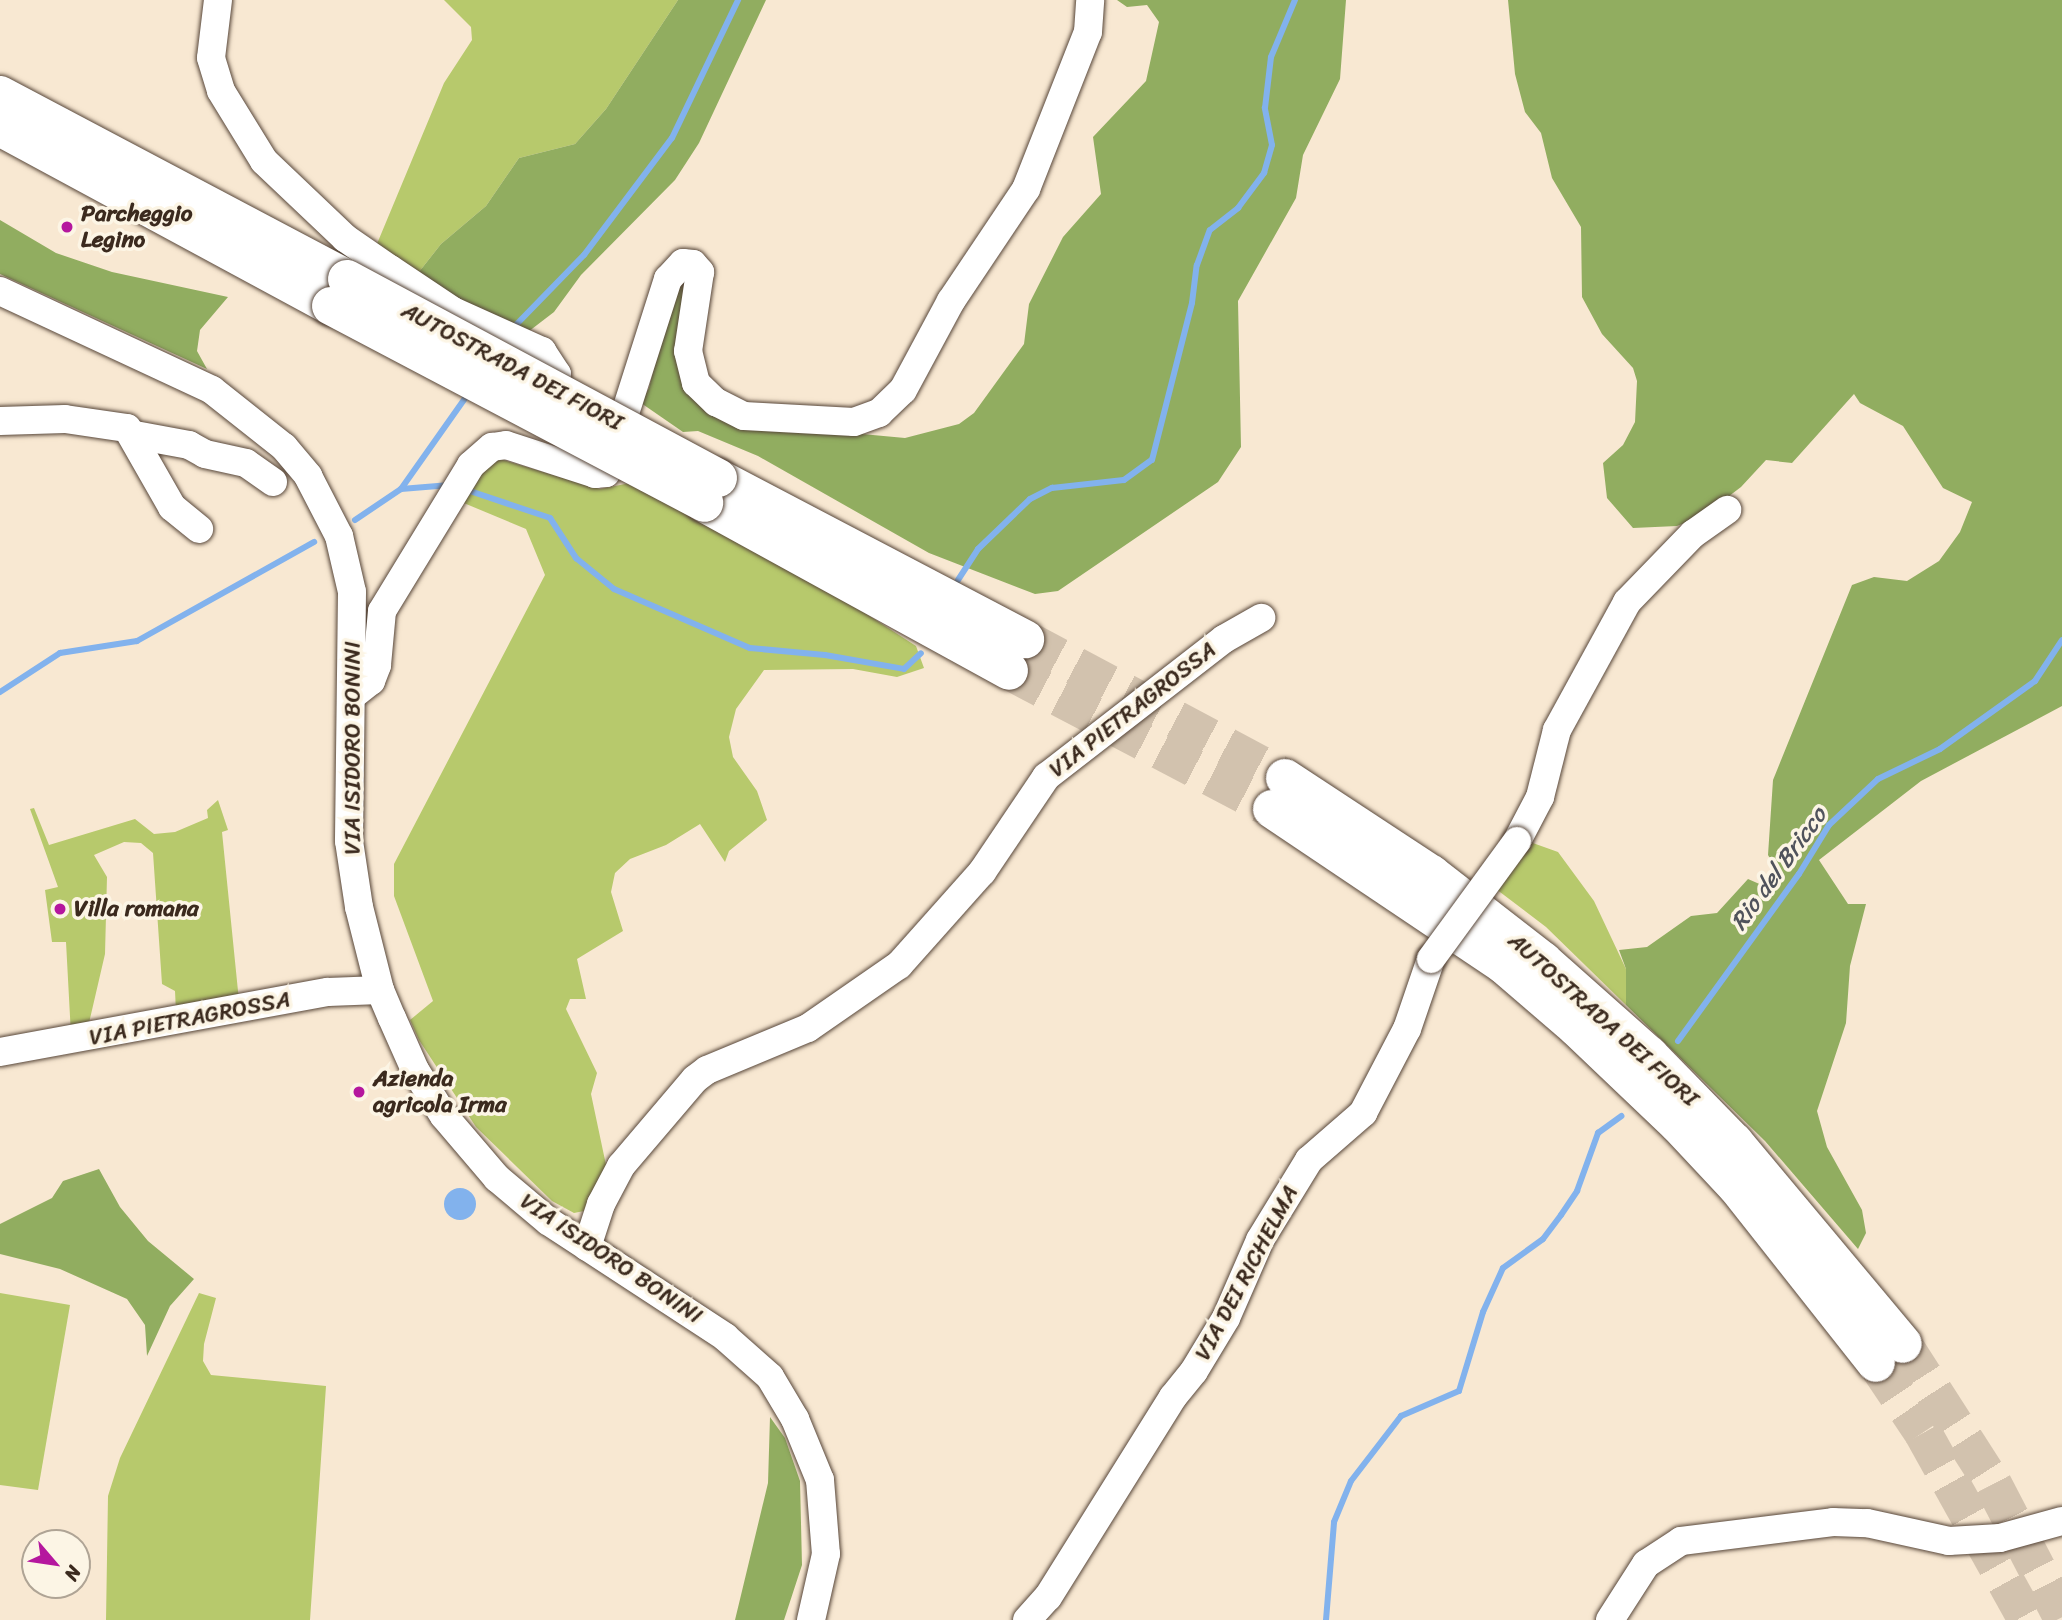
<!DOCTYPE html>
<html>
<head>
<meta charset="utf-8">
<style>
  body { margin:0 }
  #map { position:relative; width:2062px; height:1620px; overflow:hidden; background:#f8e8d2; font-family:Sriracha,sans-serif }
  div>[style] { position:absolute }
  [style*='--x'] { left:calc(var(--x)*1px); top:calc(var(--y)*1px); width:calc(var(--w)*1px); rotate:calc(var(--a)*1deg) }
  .green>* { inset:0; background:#b7c96c }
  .forest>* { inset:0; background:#91ad60 }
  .water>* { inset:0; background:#82b2ed }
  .round { border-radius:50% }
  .stream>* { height:6px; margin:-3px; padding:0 3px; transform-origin:3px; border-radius:3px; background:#82b2ed }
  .highway-tunnel>* { height:38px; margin-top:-19px; transform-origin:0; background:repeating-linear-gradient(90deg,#d2c2ae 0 38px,transparent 0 57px) }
  .roads { filter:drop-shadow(0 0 2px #574639) drop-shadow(0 0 2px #574639) }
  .minor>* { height:28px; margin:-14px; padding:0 14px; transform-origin:14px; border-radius:14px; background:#fff }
  .highway>* { height:38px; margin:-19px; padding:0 19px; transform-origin:19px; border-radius:19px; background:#fff }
  .bridges { filter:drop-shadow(0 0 2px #574639) drop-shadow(0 0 2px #574639) }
  .minor-bridge>* { height:28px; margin:-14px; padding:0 14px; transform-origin:14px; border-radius:14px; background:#fff }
  .highway-bridge>* { height:38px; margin:-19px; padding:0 19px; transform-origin:19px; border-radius:19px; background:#fff }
  .dots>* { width:19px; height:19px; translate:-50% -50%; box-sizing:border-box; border:4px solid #fcf5e5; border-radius:50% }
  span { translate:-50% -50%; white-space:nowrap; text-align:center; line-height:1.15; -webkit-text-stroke:7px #fcf5e5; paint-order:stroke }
  .poi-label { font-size:23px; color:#3b2a1e; font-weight:700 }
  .left { translate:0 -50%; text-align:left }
  .street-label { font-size:23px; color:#3b2a1e }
  .water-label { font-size:24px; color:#50535c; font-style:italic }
  .north { position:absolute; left:21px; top:1529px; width:70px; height:70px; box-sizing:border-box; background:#fcf5e5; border:2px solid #afa495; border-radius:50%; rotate:119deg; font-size:19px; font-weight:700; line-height:28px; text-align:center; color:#3b2a1e }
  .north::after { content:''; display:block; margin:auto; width:24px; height:32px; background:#b5179e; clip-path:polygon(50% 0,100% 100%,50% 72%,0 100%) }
</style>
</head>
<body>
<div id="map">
  <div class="green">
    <i style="clip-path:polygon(444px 0,678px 0,606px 109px,575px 144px,519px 158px,486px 206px,441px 244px,415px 277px,374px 251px,444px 83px,472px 40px,471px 27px)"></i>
    <i style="clip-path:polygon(493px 457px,600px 489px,630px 483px,851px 604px,916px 646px,924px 668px,897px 677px,853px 669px,764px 670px,736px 709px,729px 737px,733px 757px,757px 791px,767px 820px,729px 851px,725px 862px,700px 824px,666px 845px,630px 859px,615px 873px,611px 892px,623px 931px,577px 959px,586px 999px,570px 999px,566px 1009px,597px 1073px,591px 1094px,606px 1165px,584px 1211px,574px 1213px,552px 1201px,476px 1127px,419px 1040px,410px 1020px,433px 1001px,394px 896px,394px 864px,545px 575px,526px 529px,459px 501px)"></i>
    <i style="clip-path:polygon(218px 800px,228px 830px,222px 832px,239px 1001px,176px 1012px,175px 991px,162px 984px,153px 853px,141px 843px,124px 842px,94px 855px,107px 877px,105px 954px,89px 1023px,71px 1035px,66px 942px,52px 942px,45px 890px,58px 887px,30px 809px,34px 808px,49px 845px,135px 819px,154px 834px,175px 832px,208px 818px,207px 810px)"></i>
    <i style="clip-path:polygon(1530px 842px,1558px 852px,1594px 901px,1626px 969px,1626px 1005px,1546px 927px,1496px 889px)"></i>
    <i style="clip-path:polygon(0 1293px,70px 1305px,38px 1490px,0 1485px)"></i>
    <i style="clip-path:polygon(199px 1293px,216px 1298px,204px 1344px,203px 1361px,211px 1375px,326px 1386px,310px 1620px,106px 1620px,108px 1496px,120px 1458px)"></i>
  </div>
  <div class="forest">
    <i style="clip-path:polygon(678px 0,766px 0,699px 143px,675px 180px,581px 275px,554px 312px,524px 335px,415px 277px,441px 244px,486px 206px,519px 158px,575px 144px,606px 109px)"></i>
    <i style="clip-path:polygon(1117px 0,1346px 0,1340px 79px,1303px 155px,1296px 198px,1238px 301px,1241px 447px,1218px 482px,1058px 591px,1035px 594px,929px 553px,758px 456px,698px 431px,683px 432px,641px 403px,649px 388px,673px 290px,686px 274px,686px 383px,819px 430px,905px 438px,959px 424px,974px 413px,1024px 344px,1029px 304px,1063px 237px,1101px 194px,1093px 137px,1146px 81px,1159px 22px,1147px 5px,1127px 7px)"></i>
    <i style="clip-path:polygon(1508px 0,2062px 0,2062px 706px,1921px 781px,1819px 860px,1848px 904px,1866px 904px,1850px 966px,1846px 1023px,1817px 1111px,1827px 1147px,1862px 1210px,1866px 1233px,1858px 1249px,1765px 1141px,1626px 1005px,1626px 969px,1619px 950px,1647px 947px,1691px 916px,1717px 913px,1748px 879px,1764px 886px,1780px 876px,1768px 855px,1773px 780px,1852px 585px,1874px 577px,1907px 581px,1939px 561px,1960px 532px,1972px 502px,1943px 488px,1903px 426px,1860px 403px,1854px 394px,1792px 463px,1766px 460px,1741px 487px,1704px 515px,1677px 526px,1633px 528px,1607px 498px,1603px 463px,1623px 445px,1635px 422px,1637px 381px,1633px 368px,1602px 334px,1582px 297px,1581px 227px,1552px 178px,1541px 133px,1525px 112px,1515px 74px)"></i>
    <i style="clip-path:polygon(0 220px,56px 253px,112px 272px,228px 297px,200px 330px,197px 351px,207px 369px,0 274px)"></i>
    <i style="clip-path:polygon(99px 1169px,120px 1207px,148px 1241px,194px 1279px,170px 1306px,147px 1356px,145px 1325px,127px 1299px,60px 1269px,0 1254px,0 1224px,52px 1198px,63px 1181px)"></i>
    <i style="clip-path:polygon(770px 1417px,785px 1438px,800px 1481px,802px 1565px,784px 1620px,735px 1620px,768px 1483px)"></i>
  </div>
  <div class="water">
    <i class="round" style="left:444px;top:1188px;width:32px;height:32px"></i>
  </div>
  <div class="stream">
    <i style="--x:511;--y:330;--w:105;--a:-45.8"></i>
    <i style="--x:584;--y:255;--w:146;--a:-53.1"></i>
    <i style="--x:672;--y:138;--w:153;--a:-64.4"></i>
    <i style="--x:401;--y:489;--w:49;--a:-4.7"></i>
    <i style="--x:464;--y:489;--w:91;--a:18.6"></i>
    <i style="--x:550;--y:518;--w:48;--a:57"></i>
    <i style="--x:576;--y:558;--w:49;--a:39.2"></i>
    <i style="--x:614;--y:589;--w:148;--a:23.5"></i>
    <i style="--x:750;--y:648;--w:75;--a:5.3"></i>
    <i style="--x:825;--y:655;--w:80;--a:10"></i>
    <i style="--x:904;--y:669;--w:23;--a:-43"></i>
    <i style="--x:355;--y:520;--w:55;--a:-34"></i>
    <i style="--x:401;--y:489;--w:116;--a:-54.8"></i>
    <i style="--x:958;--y:580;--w:37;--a:-57"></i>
    <i style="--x:978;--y:549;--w:72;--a:-43.9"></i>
    <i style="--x:1030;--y:499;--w:25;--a:-27"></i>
    <i style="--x:1052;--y:488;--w:72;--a:-6.3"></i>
    <i style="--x:1124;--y:480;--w:34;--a:-36"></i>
    <i style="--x:1152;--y:460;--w:162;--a:-75.7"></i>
    <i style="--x:1192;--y:303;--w:38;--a:-83"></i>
    <i style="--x:1197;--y:265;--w:37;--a:-70"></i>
    <i style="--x:1210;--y:230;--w:36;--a:-38"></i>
    <i style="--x:1238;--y:208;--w:44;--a:-53.4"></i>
    <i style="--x:1264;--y:173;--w:29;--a:-74"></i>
    <i style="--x:1272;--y:145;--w:38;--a:-101"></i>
    <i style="--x:1265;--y:108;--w:51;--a:-83.3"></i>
    <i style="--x:1271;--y:57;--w:62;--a:-67.2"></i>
    <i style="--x:0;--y:692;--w:72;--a:-33"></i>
    <i style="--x:60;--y:653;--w:78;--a:-8.9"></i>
    <i style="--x:137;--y:641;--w:203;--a:-29.2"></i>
    <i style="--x:1678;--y:1041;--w:206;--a:-54.1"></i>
    <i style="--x:1799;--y:874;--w:57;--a:-58.5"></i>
    <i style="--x:1829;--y:825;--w:67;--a:-43.2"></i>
    <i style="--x:1878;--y:779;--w:69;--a:-25.8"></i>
    <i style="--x:1940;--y:749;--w:117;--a:-35.6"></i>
    <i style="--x:2035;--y:681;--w:49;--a:-56.6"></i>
    <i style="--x:1326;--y:1620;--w:98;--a:-85.3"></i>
    <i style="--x:1334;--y:1522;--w:44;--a:-67.5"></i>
    <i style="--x:1351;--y:1481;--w:82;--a:-52.4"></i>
    <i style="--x:1401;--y:1416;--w:63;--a:-23.3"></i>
    <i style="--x:1459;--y:1391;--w:83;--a:-73.1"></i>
    <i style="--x:1483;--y:1312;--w:48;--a:-65.6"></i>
    <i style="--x:1503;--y:1268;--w:49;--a:-35.9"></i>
    <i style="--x:1543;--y:1239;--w:30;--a:-53"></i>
    <i style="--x:1561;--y:1215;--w:29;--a:-56"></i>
    <i style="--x:1577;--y:1191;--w:62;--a:-70.1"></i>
    <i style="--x:1598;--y:1133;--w:29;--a:-36"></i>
  </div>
  <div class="highway-tunnel">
    <i style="--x:1025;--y:639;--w:295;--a:28.1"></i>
    <i style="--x:1009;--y:671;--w:297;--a:27.7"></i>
    <i style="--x:1903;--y:1344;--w:166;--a:57.3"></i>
    <i style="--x:1993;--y:1484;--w:150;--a:62.6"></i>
    <i style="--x:1876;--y:1363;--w:84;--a:56.1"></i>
    <i style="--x:1923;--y:1433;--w:214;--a:60.9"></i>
  </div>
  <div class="roads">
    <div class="minor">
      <i style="--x:218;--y:0;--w:58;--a:96.9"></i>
      <i style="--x:211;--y:58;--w:34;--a:73"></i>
      <i style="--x:221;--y:91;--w:82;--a:58.4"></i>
      <i style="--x:264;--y:161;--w:112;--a:43.5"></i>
      <i style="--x:345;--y:238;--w:55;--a:34.6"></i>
      <i style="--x:390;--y:269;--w:76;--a:33.7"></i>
      <i style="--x:453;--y:311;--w:98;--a:24.2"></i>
      <i style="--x:542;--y:351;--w:27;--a:57"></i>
      <i style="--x:557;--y:374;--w:30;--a:105"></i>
      <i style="--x:0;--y:291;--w:234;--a:25"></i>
      <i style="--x:212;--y:390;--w:92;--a:38.4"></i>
      <i style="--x:284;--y:447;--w:38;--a:50"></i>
      <i style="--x:308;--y:476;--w:68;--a:62.7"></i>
      <i style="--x:339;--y:536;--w:57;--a:76.9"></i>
      <i style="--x:352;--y:592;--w:249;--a:90.7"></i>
      <i style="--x:349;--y:841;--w:67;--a:81.4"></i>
      <i style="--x:359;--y:907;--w:86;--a:75.8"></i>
      <i style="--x:380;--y:990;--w:30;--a:67"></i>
      <i style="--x:392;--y:1018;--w:57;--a:66.1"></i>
      <i style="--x:415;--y:1070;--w:54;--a:57.8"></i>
      <i style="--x:444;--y:1116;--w:82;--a:49.5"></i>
      <i style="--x:497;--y:1178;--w:67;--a:40.1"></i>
      <i style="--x:548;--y:1221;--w:212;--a:33.2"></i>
      <i style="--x:725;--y:1337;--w:60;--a:41.6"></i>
      <i style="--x:770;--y:1377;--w:49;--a:59.2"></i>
      <i style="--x:795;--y:1419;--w:66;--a:67.7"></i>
      <i style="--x:820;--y:1480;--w:74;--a:85.4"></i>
      <i style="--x:826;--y:1554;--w:68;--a:102.8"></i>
      <i style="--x:0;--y:421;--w:65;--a:-1.8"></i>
      <i style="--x:65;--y:419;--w:63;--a:8.3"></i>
      <i style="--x:127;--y:428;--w:91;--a:60.3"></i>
      <i style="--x:172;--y:507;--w:35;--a:39"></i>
      <i style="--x:135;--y:435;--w:55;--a:10.5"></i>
      <i style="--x:189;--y:445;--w:18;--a:29"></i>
      <i style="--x:205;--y:454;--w:42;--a:12.4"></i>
      <i style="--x:246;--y:463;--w:33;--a:35"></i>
      <i style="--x:353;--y:695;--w:23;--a:-38"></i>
      <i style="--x:371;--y:681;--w:17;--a:-69"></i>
      <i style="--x:377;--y:665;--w:54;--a:-84.7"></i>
      <i style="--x:382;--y:611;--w:171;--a:-58.6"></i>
      <i style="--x:471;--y:465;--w:28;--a:-41"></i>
      <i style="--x:492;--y:447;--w:14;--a:-8"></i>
      <i style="--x:506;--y:445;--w:94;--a:18"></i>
      <i style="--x:595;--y:474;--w:11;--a:-5"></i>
      <i style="--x:606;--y:473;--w:204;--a:-72.3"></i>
      <i style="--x:668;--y:279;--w:22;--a:-47"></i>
      <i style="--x:683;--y:263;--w:10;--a:6"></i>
      <i style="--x:693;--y:264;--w:11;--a:49"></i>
      <i style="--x:700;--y:272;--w:80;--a:98.6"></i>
      <i style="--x:688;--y:351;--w:33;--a:76"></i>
      <i style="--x:696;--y:383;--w:28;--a:44"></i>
      <i style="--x:716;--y:402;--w:31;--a:27"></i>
      <i style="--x:744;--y:416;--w:110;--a:3.1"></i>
      <i style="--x:854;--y:422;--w:27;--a:-20"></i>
      <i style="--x:879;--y:413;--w:33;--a:-44"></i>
      <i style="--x:903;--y:390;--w:101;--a:-61.7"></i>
      <i style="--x:951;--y:301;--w:135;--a:-56.2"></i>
      <i style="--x:1026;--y:189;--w:169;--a:-68.5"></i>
      <i style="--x:1088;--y:32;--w:32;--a:-86"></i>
      <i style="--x:1517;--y:841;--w:50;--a:-62.4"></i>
      <i style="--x:1540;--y:797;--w:69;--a:-75.8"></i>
      <i style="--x:1557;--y:730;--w:146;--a:-61.3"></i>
      <i style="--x:1627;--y:602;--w:95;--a:-45.9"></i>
      <i style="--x:1693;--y:534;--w:42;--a:-35.2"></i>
      <i style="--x:0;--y:1052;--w:333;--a:-10.4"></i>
      <i style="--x:328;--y:992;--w:52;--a:-2.2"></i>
      <i style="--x:587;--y:1247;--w:45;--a:-72"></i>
      <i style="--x:601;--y:1204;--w:43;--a:-62.2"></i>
      <i style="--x:621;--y:1166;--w:114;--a:-49.6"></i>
      <i style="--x:695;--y:1079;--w:15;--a:-37"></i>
      <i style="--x:707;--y:1070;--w:109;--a:-22.6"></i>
      <i style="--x:808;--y:1028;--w:111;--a:-34.7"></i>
      <i style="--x:899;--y:965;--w:125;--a:-48.3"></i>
      <i style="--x:982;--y:872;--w:115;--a:-56"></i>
      <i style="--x:1046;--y:777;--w:225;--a:-37.8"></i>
      <i style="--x:1224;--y:639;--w:43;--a:-29.6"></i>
      <i style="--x:1027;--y:1620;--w:31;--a:-48"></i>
      <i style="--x:1048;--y:1597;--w:236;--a:-58"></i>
      <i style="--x:1173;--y:1397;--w:33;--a:-51"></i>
      <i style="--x:1194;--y:1371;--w:62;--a:-58.9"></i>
      <i style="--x:1226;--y:1318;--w:85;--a:-66.4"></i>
      <i style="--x:1260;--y:1240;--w:94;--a:-58.5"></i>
      <i style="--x:1309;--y:1160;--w:72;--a:-41"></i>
      <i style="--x:1363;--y:1113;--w:95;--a:-62.4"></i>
      <i style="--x:1407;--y:1029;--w:74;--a:-71.1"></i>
      <i style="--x:1610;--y:1620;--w:67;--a:-57.3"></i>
      <i style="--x:1646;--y:1564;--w:42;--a:-33.3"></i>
      <i style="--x:1681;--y:1541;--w:153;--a:-7.1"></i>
      <i style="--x:1833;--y:1522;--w:34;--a:2"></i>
      <i style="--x:1867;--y:1523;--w:84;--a:12.4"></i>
      <i style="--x:1949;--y:1541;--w:51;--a:-3.4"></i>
      <i style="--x:2000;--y:1538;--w:64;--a:-15.3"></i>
    </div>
    <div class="highway">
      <i style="--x:0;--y:95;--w:393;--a:27.9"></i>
      <i style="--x:0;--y:127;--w:376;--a:28.4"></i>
      <i style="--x:718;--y:478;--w:347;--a:27.7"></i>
      <i style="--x:704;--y:503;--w:348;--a:28.8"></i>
      <i style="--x:1285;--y:778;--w:175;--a:33.3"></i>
      <i style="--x:1431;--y:874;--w:142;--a:37.8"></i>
      <i style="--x:1543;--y:961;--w:142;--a:41.6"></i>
      <i style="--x:1649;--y:1055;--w:122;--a:45.7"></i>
      <i style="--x:1734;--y:1142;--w:263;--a:50.1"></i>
      <i style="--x:1272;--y:809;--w:280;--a:33.9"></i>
      <i style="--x:1504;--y:965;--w:95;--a:40.7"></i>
      <i style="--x:1576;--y:1027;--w:141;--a:43.6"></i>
      <i style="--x:1678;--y:1124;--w:86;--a:46.9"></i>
      <i style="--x:1737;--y:1187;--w:224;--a:51.7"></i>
    </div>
  </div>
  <div class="bridges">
    <div class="minor-bridge">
      <i style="--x:1431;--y:959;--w:146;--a:-53.9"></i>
    </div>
    <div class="highway-bridge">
      <i style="--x:347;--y:279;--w:421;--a:28.2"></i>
      <i style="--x:331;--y:306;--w:422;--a:27.8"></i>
    </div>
  </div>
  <div class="dots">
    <i style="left:67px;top:227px;background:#b5179e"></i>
    <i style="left:60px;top:909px;background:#b5179e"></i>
    <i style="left:359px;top:1092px;background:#b5179e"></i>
  </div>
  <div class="poi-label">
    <span class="left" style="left:81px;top:227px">Parcheggio<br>Legino</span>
    <span class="left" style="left:74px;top:909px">Villa romana</span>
    <span class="left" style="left:373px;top:1092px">Azienda<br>agricola Irma</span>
  </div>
  <div class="street-label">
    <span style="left:512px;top:367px;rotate:28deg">AUTOSTRADA DEI FIORI</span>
    <span style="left:1133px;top:710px;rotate:-38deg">VIA PIETRAGROSSA</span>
    <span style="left:353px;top:748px;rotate:-90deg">VIA ISIDORO BONINI</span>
    <span style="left:190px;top:1019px;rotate:-11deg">VIA PIETRAGROSSA</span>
    <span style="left:1603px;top:1020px;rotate:42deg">AUTOSTRADA DEI FIORI</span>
    <span style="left:611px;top:1259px;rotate:34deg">VIA ISIDORO BONINI</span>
    <span style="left:1247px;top:1273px;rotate:-62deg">VIA DEI RICHELMA</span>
  </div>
  <div class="water-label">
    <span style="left:1779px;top:869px;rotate:-54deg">Rio del Bricco</span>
  </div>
  <div class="north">N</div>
</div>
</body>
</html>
